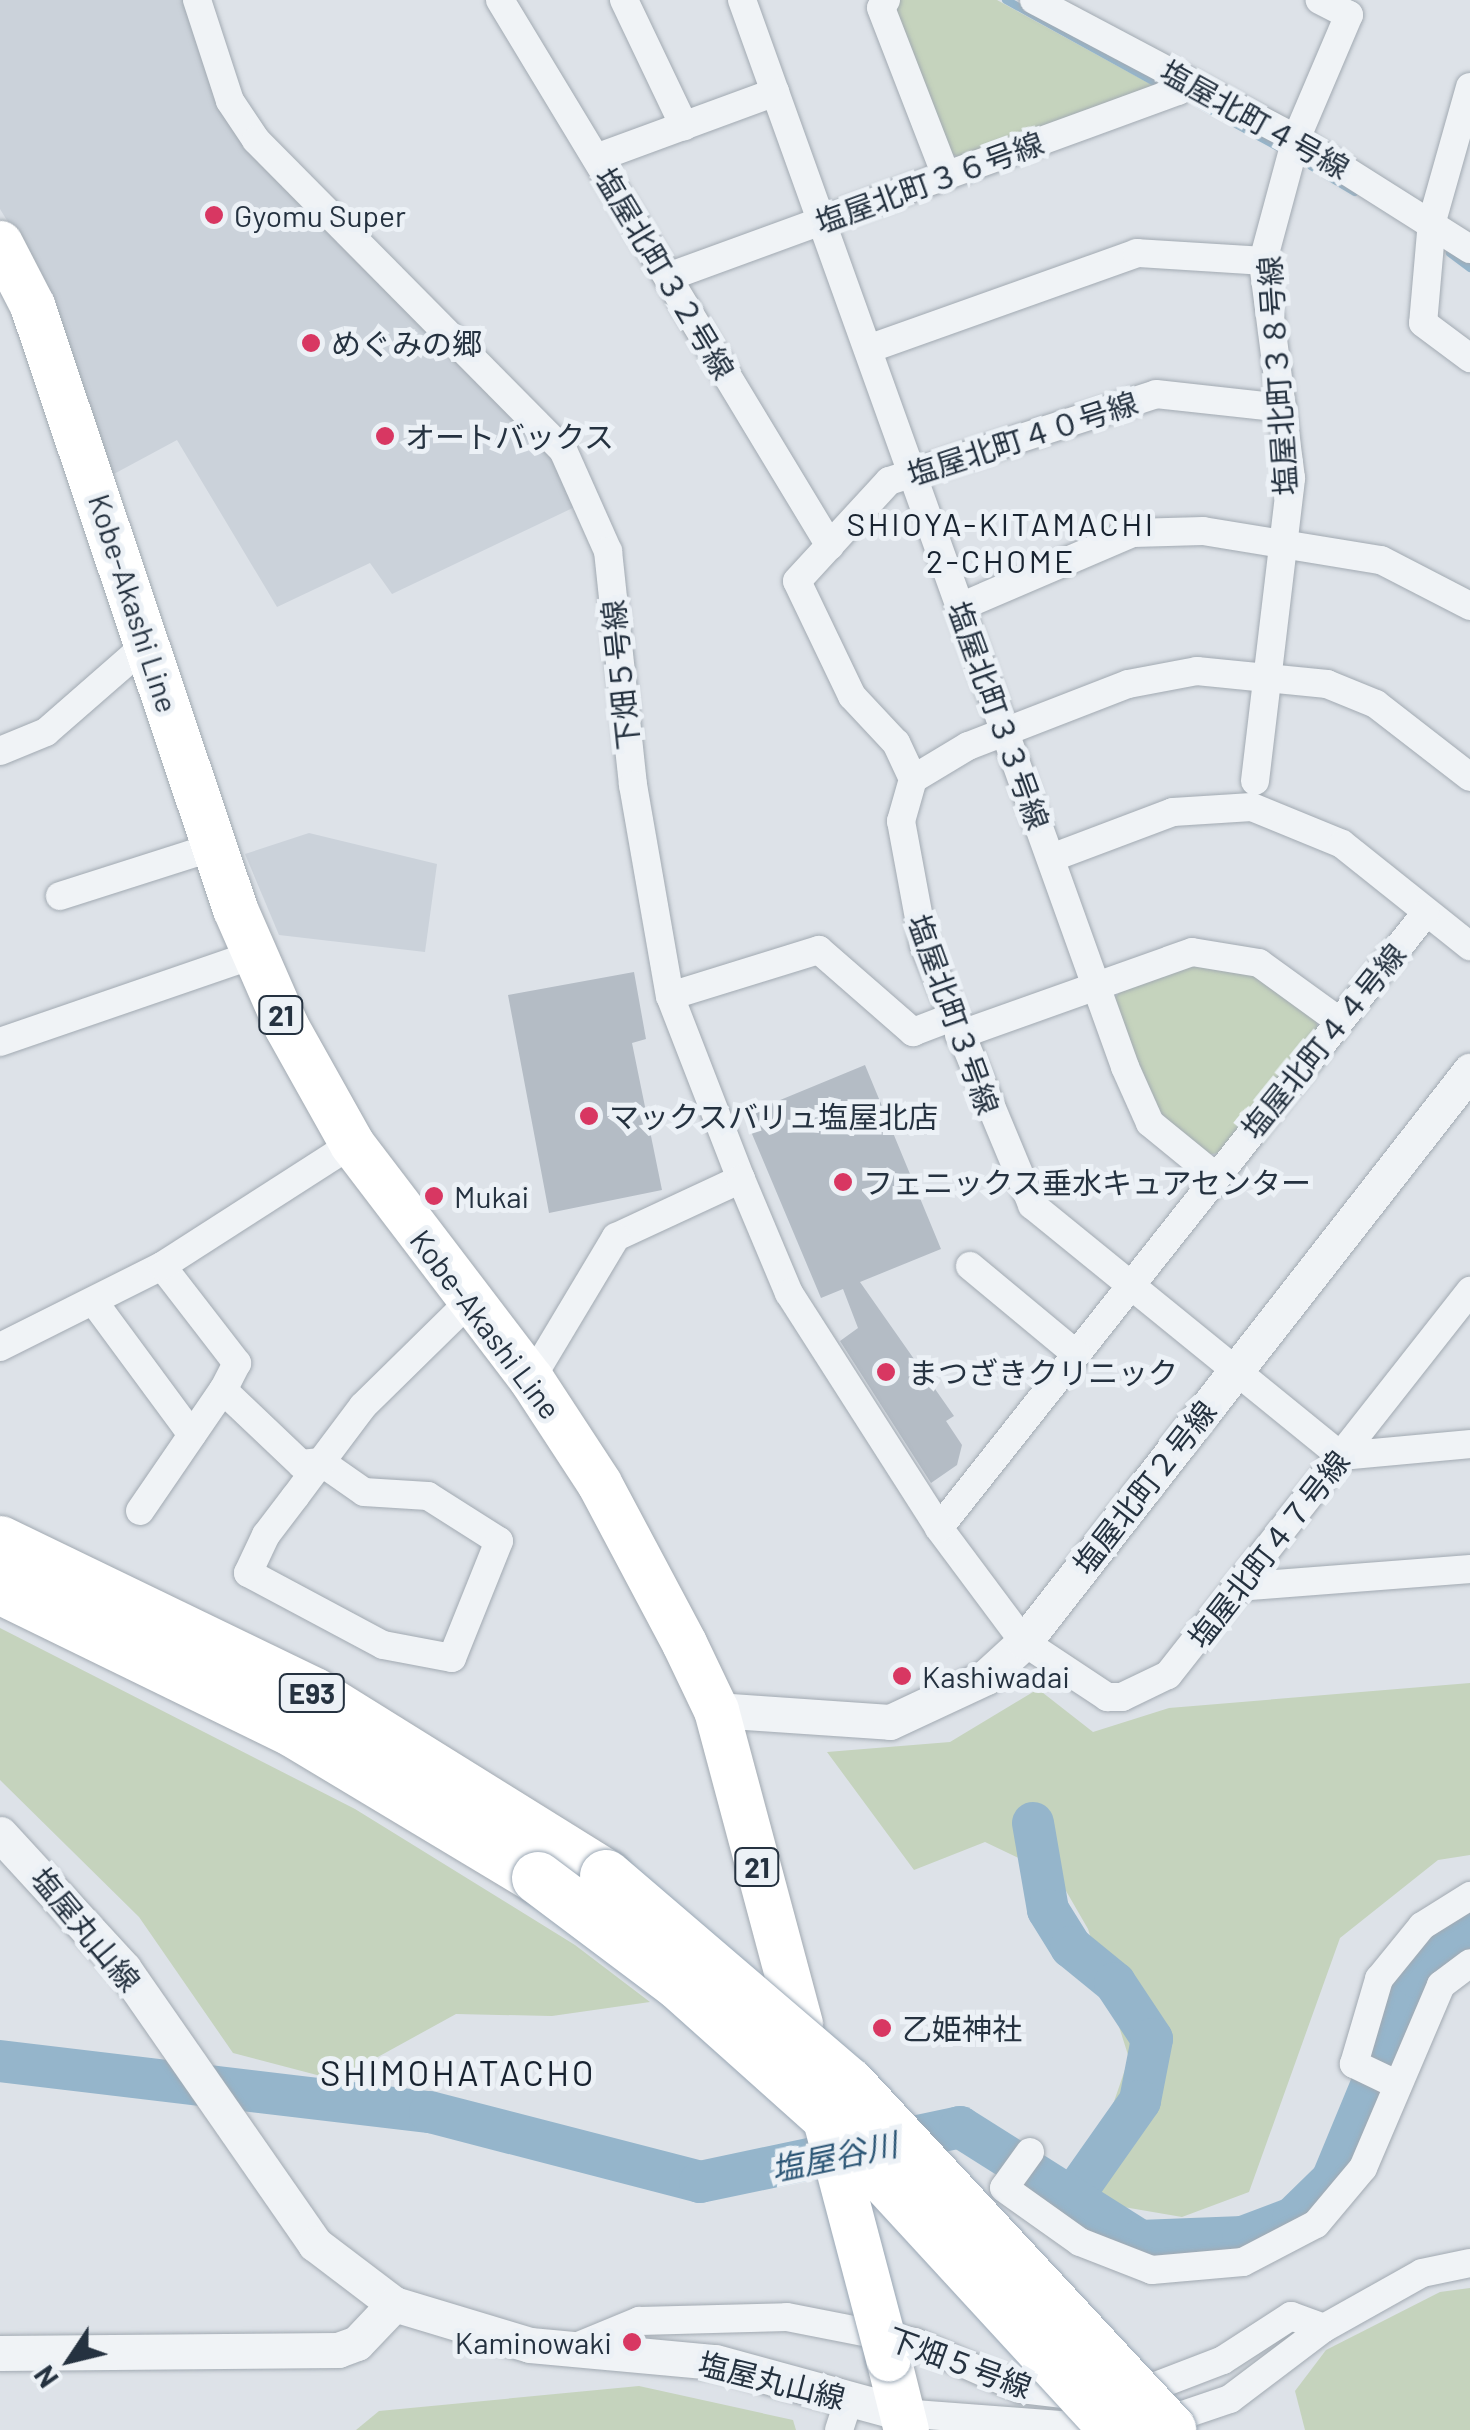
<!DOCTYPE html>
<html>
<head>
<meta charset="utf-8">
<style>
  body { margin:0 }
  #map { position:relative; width:1470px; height:2430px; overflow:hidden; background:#dde2e8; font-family:Barlow,"Noto Sans JP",sans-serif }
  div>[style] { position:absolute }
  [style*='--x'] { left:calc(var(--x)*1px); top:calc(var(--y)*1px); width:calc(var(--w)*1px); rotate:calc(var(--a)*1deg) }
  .built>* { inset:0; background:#cbd2da }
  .green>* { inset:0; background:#c5d3bd }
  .stream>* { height:8px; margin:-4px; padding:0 4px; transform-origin:4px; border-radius:4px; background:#95b5cb }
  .river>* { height:42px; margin:-21px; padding:0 21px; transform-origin:21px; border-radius:21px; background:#95b5cb }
  .building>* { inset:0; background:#b4bcc5 }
  .roads { filter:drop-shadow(0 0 2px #a2aab2) drop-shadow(0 0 2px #a2aab2) }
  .minor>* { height:28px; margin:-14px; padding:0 14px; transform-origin:14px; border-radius:14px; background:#f0f3f6 }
  .tertiary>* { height:35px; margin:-17.5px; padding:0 17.5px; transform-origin:17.5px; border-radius:17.5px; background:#f0f3f6 }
  .primary>* { height:45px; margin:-22.5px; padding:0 22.5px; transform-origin:22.5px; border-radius:22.5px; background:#fff }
  .motorway>* { height:52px; margin:-26px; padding:0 26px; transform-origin:26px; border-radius:26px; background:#fff }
  .bridges { filter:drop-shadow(0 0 2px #9ba8b5) drop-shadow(0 0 2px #9ba8b5) }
  .primary-bridge>* { height:45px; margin:-22.5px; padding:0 22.5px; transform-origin:22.5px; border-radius:22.5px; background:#fff }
  .motorway-bridge>* { height:52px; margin:-26px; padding:0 26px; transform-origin:26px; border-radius:26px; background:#fff }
  .dots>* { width:28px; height:28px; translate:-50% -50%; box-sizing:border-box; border:5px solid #ecf1f6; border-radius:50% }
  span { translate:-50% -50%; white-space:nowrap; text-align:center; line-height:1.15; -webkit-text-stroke:10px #ecf1f6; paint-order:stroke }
  .shield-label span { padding:2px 8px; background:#ecf1f6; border:2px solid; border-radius:8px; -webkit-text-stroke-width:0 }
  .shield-label { font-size:28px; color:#253240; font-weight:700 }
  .street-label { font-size:30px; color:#253240 }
  .poi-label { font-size:30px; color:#253240 }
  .left { translate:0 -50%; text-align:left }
  .right { translate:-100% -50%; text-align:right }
  .neighbourhood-label { font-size:32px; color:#182330; letter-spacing:2.5px }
  .water-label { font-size:32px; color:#2c5676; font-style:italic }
  .quarter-label { font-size:35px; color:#182330; letter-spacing:2.5px }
  .north { position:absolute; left:20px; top:2310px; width:100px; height:100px; -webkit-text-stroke:8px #ecf1f6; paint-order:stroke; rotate:235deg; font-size:28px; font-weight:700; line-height:40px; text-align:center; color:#253240 }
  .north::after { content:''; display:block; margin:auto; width:35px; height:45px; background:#253240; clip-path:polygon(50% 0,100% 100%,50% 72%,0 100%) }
</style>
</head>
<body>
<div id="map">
  <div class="built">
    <i style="clip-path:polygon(0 0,183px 0,220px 96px,545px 448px,579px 505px,392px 594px,370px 563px,277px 607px,177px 440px,112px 475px,31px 260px,0 209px)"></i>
    <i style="clip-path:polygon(309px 833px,437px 864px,425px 952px,279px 935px,245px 854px)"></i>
  </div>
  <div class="green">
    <i style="clip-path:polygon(898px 0,997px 0,1154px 86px,961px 159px,949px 152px,896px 19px)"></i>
    <i style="clip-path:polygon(1195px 964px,1265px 978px,1316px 1018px,1318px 1033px,1219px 1153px,1204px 1155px,1162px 1114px,1141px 1080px,1114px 999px,1123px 988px)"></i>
    <i style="clip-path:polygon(0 1628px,355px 1809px,575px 1945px,650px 2002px,552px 2016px,456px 2014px,336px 2080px,233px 2053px,139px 1917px,0 1780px)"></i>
    <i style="clip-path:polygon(1470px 1683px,1470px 1855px,1438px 1860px,1340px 1938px,1249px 2192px,1182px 2217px,1106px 2204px,1069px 2175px,1108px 2119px,1129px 2058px,1088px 1929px,1058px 1877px,985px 1842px,914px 1870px,827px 1752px,950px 1742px,1038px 1689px,1093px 1732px,1169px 1708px)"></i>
    <i style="clip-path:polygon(1470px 2288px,1470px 2430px,1305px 2430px,1295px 2391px,1326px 2350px,1440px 2292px)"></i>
    <i style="clip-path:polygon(639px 2386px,793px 2420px,796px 2430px,356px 2430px,379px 2411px)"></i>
  </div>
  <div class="stream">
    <i style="--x:1006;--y:0;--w:168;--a:28.9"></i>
    <i style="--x:1199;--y:104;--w:90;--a:28.6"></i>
    <i style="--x:1311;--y:166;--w:51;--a:30.6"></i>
    <i style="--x:1450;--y:253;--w:25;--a:37"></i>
  </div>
  <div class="river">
    <i style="--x:1033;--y:1823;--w:88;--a:80.2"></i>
    <i style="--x:1048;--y:1910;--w:44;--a:58.1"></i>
    <i style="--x:1071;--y:1947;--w:57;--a:39.3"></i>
    <i style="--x:1115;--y:1983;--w:67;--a:56.5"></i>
    <i style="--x:1152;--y:2039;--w:63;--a:101"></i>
    <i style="--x:1140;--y:2101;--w:123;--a:125.1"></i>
    <i style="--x:0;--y:2061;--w:433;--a:6.8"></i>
    <i style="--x:430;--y:2112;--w:279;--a:14.5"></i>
    <i style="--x:700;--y:2182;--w:266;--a:-11.9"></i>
    <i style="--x:960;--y:2127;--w:213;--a:32.3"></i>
    <i style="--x:1140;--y:2241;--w:103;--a:-2.2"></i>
    <i style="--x:1243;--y:2237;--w:53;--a:-20.8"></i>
    <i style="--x:1293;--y:2218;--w:54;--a:-44.3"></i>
    <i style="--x:1332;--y:2180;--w:220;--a:-67.5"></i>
    <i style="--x:1416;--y:1977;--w:76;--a:-45"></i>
  </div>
  <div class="building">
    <i style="clip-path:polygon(634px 972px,646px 1039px,632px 1043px,662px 1190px,549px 1213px,508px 995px)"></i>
    <i style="clip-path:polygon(865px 1065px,941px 1249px,860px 1282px,954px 1416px,946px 1421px,962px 1445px,957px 1465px,931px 1483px,840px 1341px,858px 1328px,843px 1289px,821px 1298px,744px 1115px)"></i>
  </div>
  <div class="roads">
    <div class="minor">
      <i style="--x:197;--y:0;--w:106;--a:71.9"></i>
      <i style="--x:230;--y:101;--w:47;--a:56.3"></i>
      <i style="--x:256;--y:140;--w:436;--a:45.3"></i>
      <i style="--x:563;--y:450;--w:111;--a:66"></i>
      <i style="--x:608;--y:551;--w:235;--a:83.9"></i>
      <i style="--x:633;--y:785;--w:214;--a:80.1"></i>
      <i style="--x:670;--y:996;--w:196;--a:68.8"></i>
      <i style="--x:741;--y:1179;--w:138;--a:155.1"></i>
      <i style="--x:616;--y:1237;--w:165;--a:120.9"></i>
      <i style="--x:500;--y:0;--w:638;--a:58.85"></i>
      <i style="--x:624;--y:0;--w:140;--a:64.5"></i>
      <i style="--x:742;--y:0;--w:1134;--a:70.25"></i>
      <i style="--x:1125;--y:1067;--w:61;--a:65.9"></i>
      <i style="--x:1150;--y:1123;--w:84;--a:39.2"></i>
      <i style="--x:886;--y:0;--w:9;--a:122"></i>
      <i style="--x:881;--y:8;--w:180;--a:68.8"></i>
      <i style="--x:1034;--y:0;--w:297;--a:27.9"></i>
      <i style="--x:1296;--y:139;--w:206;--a:32.3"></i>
      <i style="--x:1470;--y:87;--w:139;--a:105.8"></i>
      <i style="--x:1432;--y:221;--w:102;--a:95"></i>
      <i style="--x:1423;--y:323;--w:59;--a:36.7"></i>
      <i style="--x:596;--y:158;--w:191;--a:-20.2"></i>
      <i style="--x:668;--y:277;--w:543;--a:-20.04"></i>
      <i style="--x:1178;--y:91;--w:13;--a:-67"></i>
      <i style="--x:868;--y:349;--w:286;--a:-19.6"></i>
      <i style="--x:1137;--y:253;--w:126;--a:3.6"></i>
      <i style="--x:960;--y:607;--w:188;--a:-23.2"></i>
      <i style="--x:1133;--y:533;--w:70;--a:-1.6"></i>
      <i style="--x:1203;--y:531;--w:180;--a:9.3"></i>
      <i style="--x:1381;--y:560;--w:100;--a:27.3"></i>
      <i style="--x:0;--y:751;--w:50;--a:-22.4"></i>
      <i style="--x:46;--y:732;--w:134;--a:-41.1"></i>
      <i style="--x:1470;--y:777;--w:119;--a:-142.2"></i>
      <i style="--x:1376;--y:704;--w:53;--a:-157.8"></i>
      <i style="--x:1327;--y:684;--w:131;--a:-174.3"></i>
      <i style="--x:1197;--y:671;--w:70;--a:169.3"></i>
      <i style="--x:1128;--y:684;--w:172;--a:158.8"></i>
      <i style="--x:968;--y:746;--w:64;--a:149"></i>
      <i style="--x:913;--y:779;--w:44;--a:105.9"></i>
      <i style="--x:901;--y:821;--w:126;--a:79.5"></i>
      <i style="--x:924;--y:945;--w:282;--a:67.4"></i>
      <i style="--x:1032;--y:1205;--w:398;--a:39.1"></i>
      <i style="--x:1341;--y:1456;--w:130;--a:-5.3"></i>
      <i style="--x:913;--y:779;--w:40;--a:-115"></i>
      <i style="--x:896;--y:743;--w:64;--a:-133.1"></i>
      <i style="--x:852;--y:696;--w:127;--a:-115.6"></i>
      <i style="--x:797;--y:581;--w:136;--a:-47.4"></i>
      <i style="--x:889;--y:481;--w:281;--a:-18"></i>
      <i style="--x:1156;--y:394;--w:127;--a:6.3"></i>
      <i style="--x:1255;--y:781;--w:305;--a:-83.2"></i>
      <i style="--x:1291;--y:478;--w:219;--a:-97.4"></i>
      <i style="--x:1263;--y:261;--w:126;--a:-74.9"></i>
      <i style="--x:1296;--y:139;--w:135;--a:-66.9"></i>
      <i style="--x:1349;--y:15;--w:33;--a:-153"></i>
      <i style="--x:1051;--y:858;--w:130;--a:-20.7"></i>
      <i style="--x:1173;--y:812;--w:79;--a:-3.6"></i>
      <i style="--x:1252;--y:807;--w:97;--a:22.3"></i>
      <i style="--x:1342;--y:844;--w:164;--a:38.6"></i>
      <i style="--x:60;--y:896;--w:162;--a:-17.7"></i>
      <i style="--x:1425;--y:914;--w:783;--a:128.36"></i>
      <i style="--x:939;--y:1528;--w:142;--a:53.3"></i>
      <i style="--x:1024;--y:1642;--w:100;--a:33.5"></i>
      <i style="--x:1107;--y:1697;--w:15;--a:0"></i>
      <i style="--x:1122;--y:1697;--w:51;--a:-25.6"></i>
      <i style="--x:1168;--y:1675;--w:489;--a:-51.8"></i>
      <i style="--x:670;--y:996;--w:156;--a:-17.2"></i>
      <i style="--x:819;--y:950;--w:125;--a:41.1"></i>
      <i style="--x:913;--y:1032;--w:42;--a:-21"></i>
      <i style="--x:959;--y:1035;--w:247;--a:-19.6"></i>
      <i style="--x:1192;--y:952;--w:68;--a:9.3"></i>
      <i style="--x:1259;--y:963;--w:99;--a:35.9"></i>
      <i style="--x:0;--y:1042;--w:270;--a:-19"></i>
      <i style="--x:741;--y:1179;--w:124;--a:67.2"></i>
      <i style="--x:789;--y:1293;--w:279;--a:57.4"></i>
      <i style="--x:162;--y:1266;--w:123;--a:52.3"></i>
      <i style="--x:237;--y:1363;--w:30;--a:117"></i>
      <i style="--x:223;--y:1390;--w:108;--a:43.5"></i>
      <i style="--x:301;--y:1464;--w:20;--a:-6"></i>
      <i style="--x:321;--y:1462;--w:52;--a:34.9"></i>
      <i style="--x:364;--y:1492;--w:64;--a:3.6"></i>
      <i style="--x:428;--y:1496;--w:84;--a:32.4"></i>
      <i style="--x:499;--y:1541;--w:126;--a:111.9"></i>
      <i style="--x:452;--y:1658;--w:70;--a:-169.3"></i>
      <i style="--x:383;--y:1645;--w:153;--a:-151.9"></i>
      <i style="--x:248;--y:1573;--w:42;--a:-64.7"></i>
      <i style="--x:266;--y:1535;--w:48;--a:-52.7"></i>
      <i style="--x:295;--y:1497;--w:44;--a:-53.4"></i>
      <i style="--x:321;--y:1462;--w:70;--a:-53.1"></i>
      <i style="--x:363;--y:1406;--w:151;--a:-44.5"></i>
      <i style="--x:970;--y:1266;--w:138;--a:39.7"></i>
      <i style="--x:94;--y:1302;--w:165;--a:53.6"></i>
      <i style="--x:0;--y:1347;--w:181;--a:-26.6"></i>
      <i style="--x:162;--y:1266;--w:226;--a:-32.7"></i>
      <i style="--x:140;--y:1511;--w:147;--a:-55.6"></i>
      <i style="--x:1237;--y:1587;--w:234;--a:-4.4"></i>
      <i style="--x:1398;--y:2085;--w:49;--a:-154.5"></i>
      <i style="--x:1354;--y:2064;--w:89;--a:-73.6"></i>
      <i style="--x:1379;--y:1979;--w:68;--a:-50.9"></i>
      <i style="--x:1422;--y:1926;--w:57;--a:-32"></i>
      <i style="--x:1030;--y:2152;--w:44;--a:125.8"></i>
      <i style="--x:1004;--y:2188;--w:93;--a:35.4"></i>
      <i style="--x:1080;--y:2242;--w:77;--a:21.3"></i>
      <i style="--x:1152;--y:2270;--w:91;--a:-5"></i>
      <i style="--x:1243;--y:2262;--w:82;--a:-27.5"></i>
      <i style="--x:1316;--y:2224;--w:73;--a:-50"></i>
      <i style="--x:1363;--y:2168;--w:199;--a:-66.9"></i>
      <i style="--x:1441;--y:1985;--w:36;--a:-37"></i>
      <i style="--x:581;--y:2345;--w:63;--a:-22.5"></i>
      <i style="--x:639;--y:2321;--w:148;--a:-1.5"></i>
      <i style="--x:787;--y:2317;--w:130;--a:11.1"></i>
      <i style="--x:915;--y:2342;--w:116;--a:23.9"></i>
      <i style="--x:1021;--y:2389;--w:58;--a:6.9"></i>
      <i style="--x:1132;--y:2395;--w:97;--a:-21"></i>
      <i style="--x:1223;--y:2360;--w:81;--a:-32.9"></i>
      <i style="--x:1291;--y:2316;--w:35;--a:20"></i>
      <i style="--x:901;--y:2413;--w:213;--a:4.3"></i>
      <i style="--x:1156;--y:2424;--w:78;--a:-18.7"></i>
      <i style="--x:1230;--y:2399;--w:118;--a:-37.1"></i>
      <i style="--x:1324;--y:2328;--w:112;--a:-29.3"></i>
      <i style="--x:1422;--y:2273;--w:49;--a:-11.8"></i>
      <i style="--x:839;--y:2430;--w:33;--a:-72"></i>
    </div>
    <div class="tertiary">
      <i style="--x:716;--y:1710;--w:174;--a:3.9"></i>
      <i style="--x:890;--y:1722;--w:106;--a:-25.1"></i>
      <i style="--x:986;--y:1677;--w:52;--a:-42.6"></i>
      <i style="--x:1024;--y:1642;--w:725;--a:-52.01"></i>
      <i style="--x:0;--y:1834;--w:183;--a:47.4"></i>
      <i style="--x:124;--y:1969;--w:335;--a:55.2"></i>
      <i style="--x:315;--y:2244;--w:99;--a:37.2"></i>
      <i style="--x:0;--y:2353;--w:338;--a:-0.5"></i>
      <i style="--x:338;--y:2350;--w:20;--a:-20"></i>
      <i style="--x:357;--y:2343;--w:54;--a:-46.5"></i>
      <i style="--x:394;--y:2304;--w:142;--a:16.8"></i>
      <i style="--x:530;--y:2345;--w:186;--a:5.3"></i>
      <i style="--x:715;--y:2362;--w:193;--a:15.3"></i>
    </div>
    <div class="primary">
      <i style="--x:0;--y:243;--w:70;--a:62.7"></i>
      <i style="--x:32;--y:305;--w:637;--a:71.42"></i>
      <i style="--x:235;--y:909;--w:128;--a:66.4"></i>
      <i style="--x:286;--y:1026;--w:135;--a:60.8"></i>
      <i style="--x:352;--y:1144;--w:295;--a:52.7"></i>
      <i style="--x:531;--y:1379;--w:124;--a:56.8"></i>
      <i style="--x:599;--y:1483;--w:181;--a:62"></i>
      <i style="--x:684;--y:1643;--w:74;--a:64.5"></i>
      <i style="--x:716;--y:1710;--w:325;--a:75"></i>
      <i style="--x:888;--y:2358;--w:74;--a:76"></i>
    </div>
    <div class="motorway">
      <i style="--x:0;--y:1542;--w:349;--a:25.8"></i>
      <i style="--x:314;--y:1694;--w:344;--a:31.9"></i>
      <i style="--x:0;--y:1588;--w:328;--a:26"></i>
      <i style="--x:295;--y:1732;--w:283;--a:31"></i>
    </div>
  </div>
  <div class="bridges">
    <div class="primary-bridge">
      <i style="--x:822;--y:2108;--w:259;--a:75.2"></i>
    </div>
    <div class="motorway-bridge">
      <i style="--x:606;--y:1876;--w:320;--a:40.6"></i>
      <i style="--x:849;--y:2084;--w:472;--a:47.1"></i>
      <i style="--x:538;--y:1878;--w:176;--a:36.9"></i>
      <i style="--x:679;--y:1984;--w:203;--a:41.8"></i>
      <i style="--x:830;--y:2119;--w:423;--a:47.4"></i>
    </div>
  </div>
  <div class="dots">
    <i style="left:214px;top:215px;background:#d83762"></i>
    <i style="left:311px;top:343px;background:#d83762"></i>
    <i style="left:385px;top:436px;background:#d83762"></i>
    <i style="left:589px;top:1116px;background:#d83762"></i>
    <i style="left:843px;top:1182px;background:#d83762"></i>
    <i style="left:434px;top:1196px;background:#d83762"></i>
    <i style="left:886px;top:1372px;background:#d83762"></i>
    <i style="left:902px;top:1676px;background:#d83762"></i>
    <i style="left:882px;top:2028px;background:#d83762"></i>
    <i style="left:632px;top:2342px;background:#d83762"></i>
  </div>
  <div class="shield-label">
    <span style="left:281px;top:1015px">21</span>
    <span style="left:312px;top:1693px">E93</span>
    <span style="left:757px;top:1867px">21</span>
  </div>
  <div class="street-label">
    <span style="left:1255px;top:119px;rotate:29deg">塩屋北町４号線</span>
    <span style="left:929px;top:182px;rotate:-20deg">塩屋北町３６号線</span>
    <span style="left:665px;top:273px;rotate:59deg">塩屋北町３２号線</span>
    <span style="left:1277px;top:376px;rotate:-94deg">塩屋北町３８号線</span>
    <span style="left:1022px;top:438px;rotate:-18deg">塩屋北町４０号線</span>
    <span style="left:134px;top:603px;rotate:72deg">Kobe-Akashi Line</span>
    <span style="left:620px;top:675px;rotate:-96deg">下畑５号線</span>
    <span style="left:999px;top:715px;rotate:70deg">塩屋北町３３号線</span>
    <span style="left:954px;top:1014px;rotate:70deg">塩屋北町３号線</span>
    <span style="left:1323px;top:1041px;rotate:-51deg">塩屋北町４４号線</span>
    <span style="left:486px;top:1324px;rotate:53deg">Kobe-Akashi Line</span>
    <span style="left:1144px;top:1487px;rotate:-52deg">塩屋北町２号線</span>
    <span style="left:1268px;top:1549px;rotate:-52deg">塩屋北町４７号線</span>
    <span style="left:86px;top:1929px;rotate:50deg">塩屋丸山線</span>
    <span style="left:960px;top:2362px;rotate:20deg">下畑５号線</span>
    <span style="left:772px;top:2380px;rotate:14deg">塩屋丸山線</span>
  </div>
  <div class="poi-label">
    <span class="left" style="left:234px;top:215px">Gyomu Super</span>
    <span class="left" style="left:331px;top:343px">めぐみの郷</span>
    <span class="left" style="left:405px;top:436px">オートバックス</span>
    <span class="left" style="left:609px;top:1116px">マックスバリュ塩屋北店</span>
    <span class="left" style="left:863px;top:1182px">フェニックス垂水キュアセンター</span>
    <span class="left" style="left:454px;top:1196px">Mukai</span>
    <span class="left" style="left:908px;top:1372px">まつざきクリニック</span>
    <span class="left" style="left:922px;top:1676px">Kashiwadai</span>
    <span class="left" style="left:902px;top:2028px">乙姫神社</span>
    <span class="right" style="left:612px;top:2342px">Kaminowaki</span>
  </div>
  <div class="neighbourhood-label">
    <span style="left:1001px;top:542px">SHIOYA-KITAMACHI<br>2-CHOME</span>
  </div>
  <div class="water-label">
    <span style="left:834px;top:2156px;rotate:-12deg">塩屋谷川</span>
  </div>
  <div class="quarter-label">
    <span style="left:458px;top:2072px">SHIMOHATACHO</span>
  </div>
  <div class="north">N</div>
</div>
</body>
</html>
